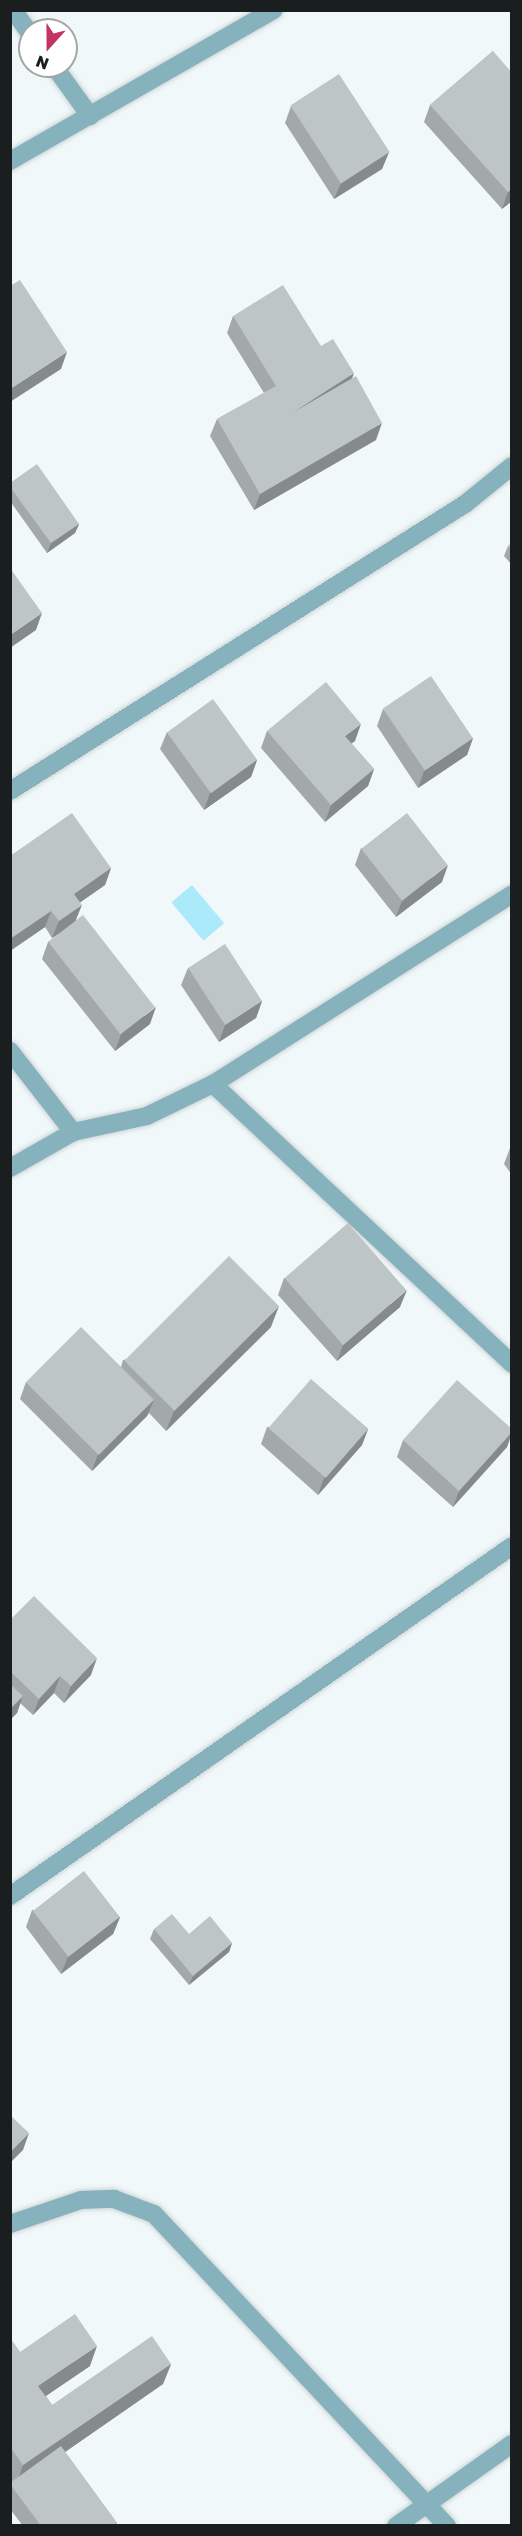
<!DOCTYPE html>
<html>
<head>
<meta charset="utf-8">
<style>
  body { margin:0 }
  #map { position:relative; width:522px; height:2536px; overflow:hidden; background:#f1f8fa; font-family:"Golos Text",sans-serif }
  div>[style] { position:absolute }
  [style*='--x'] { left:calc(var(--x)*1px); top:calc(var(--y)*1px); width:calc(var(--w)*1px); rotate:calc(var(--a)*1deg) }
  .water>* { inset:0; background:#abeafa; transform-origin:0 0 }
  .roads { filter:drop-shadow(0 0 2px #cfd5d7) drop-shadow(0 0 2px #cfd5d7) }
  .service>* { height:18px; margin:-9px; padding:0 9px; transform-origin:9px; border-radius:9px; background:#86b2be }
  .minor>* { height:18px; margin:-9px; padding:0 9px; transform-origin:9px; border-radius:9px; background:#86b2be }
  .tertiary>* { height:18px; margin:-9px; padding:0 9px; transform-origin:9px; border-radius:9px; background:#86b2be }
  .wall>* { inset:0; background:#a3a9ab }
  .shaded-wall>* { inset:0; background:#858a8b }
  .building>* { inset:0; background:#bec5c7; transform-origin:0 0 }
  span { translate:-50% -50%; white-space:nowrap; text-align:center; line-height:1.15; -webkit-text-stroke:4.5px #fff; paint-order:stroke }
  .frame { position:absolute; inset:0; border:12px solid #1b1e1f; pointer-events:none }
  .north { position:absolute; left:18px; top:18px; width:60px; height:60px; box-sizing:border-box; background:#fff; border:2px solid #a4a5a5; border-radius:50%; rotate:201deg; font-size:16px; font-weight:700; line-height:24px; text-align:center; color:#1b1e1f }
  .north::after { content:''; display:block; margin:auto; width:21px; height:27px; background:#c23462; clip-path:polygon(50% 0,100% 100%,50% 72%,0 100%) }
</style>
</head>
<body>
<div id="map">
  <div class="water">
    <i style="left:192px;top:885px;width:50px;height:27px;rotate:50deg"></i>
  </div>
  <div class="roads">
    <div class="service">
      <i style="--x:10;--y:791;--w:538;--a:-32.24"></i>
      <i style="--x:465;--y:504;--w:60;--a:-39"></i>
    </div>
    <div class="minor">
      <i style="--x:13;--y:10;--w:29;--a:54"></i>
      <i style="--x:54;--y:66;--w:62;--a:54.2"></i>
      <i style="--x:10;--y:1051;--w:103;--a:52.1"></i>
      <i style="--x:213;--y:1084;--w:410;--a:43.1"></i>
      <i style="--x:10;--y:1168;--w:73;--a:-29.7"></i>
      <i style="--x:73;--y:1132;--w:76;--a:-12.2"></i>
      <i style="--x:147;--y:1116;--w:73;--a:-25.9"></i>
      <i style="--x:213;--y:1084;--w:354;--a:-32.4"></i>
      <i style="--x:10;--y:1896;--w:612;--a:-34.88"></i>
      <i style="--x:10;--y:2224;--w:75;--a:-18.7"></i>
      <i style="--x:81;--y:2200;--w:33;--a:-2"></i>
      <i style="--x:114;--y:2199;--w:43;--a:20.6"></i>
      <i style="--x:154;--y:2214;--w:428;--a:46.8"></i>
      <i style="--x:396;--y:2526;--w:142;--a:-35.3"></i>
    </div>
    <div class="tertiary">
      <i style="--x:10;--y:161;--w:304;--a:-29.8"></i>
    </div>
  </div>
  <div class="wall">
    <i style="clip-path:polygon(493px 51px,512px 201px,502px 209px,424px 122px,430px 105px)"></i>
    <i style="clip-path:polygon(291px 106px,389px 152px,382px 169px,334px 199px,285px 123px)"></i>
    <i style="clip-path:polygon(233px 316px,321px 346px,352px 378px,376px 440px,254px 510px,210px 436px,217px 419px,264px 393px,227px 333px)"></i>
    <i style="clip-path:polygon(10px 483px,79px 524px,75px 533px,47px 553px,10px 501px)"></i>
    <i style="clip-path:polygon(512px 543px,512px 565px,504px 556px,508px 546px)"></i>
    <i style="clip-path:polygon(383px 709px,473px 738px,467px 755px,418px 788px,377px 726px)"></i>
    <i style="clip-path:polygon(267px 731px,355px 741px,351px 743px,374px 769px,368px 786px,325px 822px,261px 748px)"></i>
    <i style="clip-path:polygon(167px 732px,257px 760px,251px 777px,204px 810px,160px 749px)"></i>
    <i style="clip-path:polygon(361px 848px,442px 882px,396px 917px,355px 865px)"></i>
    <i style="clip-path:polygon(10px 856px,111px 868px,105px 885px,80px 902px,76px 920px,150px 1024px,115px 1051px,42px 959px,48px 942px,60px 933px,52px 938px,45px 927px,10px 951px)"></i>
    <i style="clip-path:polygon(188px 968px,262px 1001px,256px 1018px,219px 1042px,181px 985px)"></i>
    <i style="clip-path:polygon(512px 1146px,512px 1175px,504px 1164px,510px 1148px)"></i>
    <i style="clip-path:polygon(284px 1278px,400px 1307px,337px 1361px,278px 1295px)"></i>
    <i style="clip-path:polygon(271px 1327px,166px 1431px,149px 1413px,147px 1416px,92px 1471px,20px 1399px,26px 1382px,121px 1367px,123px 1360px)"></i>
    <i style="clip-path:polygon(267px 1427px,368px 1429px,362px 1445px,318px 1495px,261px 1444px)"></i>
    <i style="clip-path:polygon(512px 1429px,512px 1434px,507px 1447px,453px 1507px,397px 1457px,403px 1440px)"></i>
    <i style="clip-path:polygon(10px 1620px,91px 1675px,64px 1703px,54px 1693px,33px 1715px,20px 1703px,17px 1713px,10px 1720px)"></i>
    <i style="clip-path:polygon(32px 1910px,120px 1917px,113px 1934px,61px 1974px,26px 1927px)"></i>
    <i style="clip-path:polygon(154px 1929px,189px 1934px,232px 1943px,229px 1952px,189px 1985px,150px 1939px)"></i>
    <i style="clip-path:polygon(10px 2338px,20px 2352px,90px 2366px,46px 2396px,52px 2405px,171px 2364px,163px 2384px,65px 2452px,117px 2523px,116px 2526px,23px 2526px,10px 2509px,10px 2483px,12px 2482px,10px 2479px)"></i>
  </div>
  <div class="shaded-wall">
    <i style="clip-path:polygon(389px 152px,382px 169px,334px 199px,341px 183px)"></i>
    <i style="clip-path:polygon(512px 189px,512px 201px,502px 209px,508px 192px)"></i>
    <i style="clip-path:polygon(67px 352px,61px 369px,10px 402px,10px 389px)"></i>
    <i style="clip-path:polygon(354px 373px,348px 390px,292px 413px)"></i>
    <i style="clip-path:polygon(382px 423px,376px 440px,254px 510px,260px 494px)"></i>
    <i style="clip-path:polygon(79px 524px,75px 533px,47px 553px,51px 543px)"></i>
    <i style="clip-path:polygon(42px 613px,36px 630px,10px 648px,10px 635px)"></i>
    <i style="clip-path:polygon(361px 724px,355px 741px,339px 753px,345px 736px)"></i>
    <i style="clip-path:polygon(473px 738px,467px 755px,418px 788px,424px 771px)"></i>
    <i style="clip-path:polygon(257px 760px,251px 777px,204px 810px,210px 793px)"></i>
    <i style="clip-path:polygon(374px 769px,368px 786px,325px 822px,331px 805px)"></i>
    <i style="clip-path:polygon(448px 865px,442px 882px,396px 917px,402px 901px)"></i>
    <i style="clip-path:polygon(111px 868px,105px 885px,68px 911px,74px 894px)"></i>
    <i style="clip-path:polygon(82px 905px,75px 922px,52px 938px,59px 921px)"></i>
    <i style="clip-path:polygon(51px 911px,45px 927px,10px 951px,10px 939px)"></i>
    <i style="clip-path:polygon(262px 1001px,256px 1018px,219px 1042px,225px 1025px)"></i>
    <i style="clip-path:polygon(156px 1007px,150px 1024px,115px 1051px,121px 1034px)"></i>
    <i style="clip-path:polygon(407px 1290px,400px 1307px,337px 1361px,343px 1345px)"></i>
    <i style="clip-path:polygon(279px 1306px,271px 1327px,166px 1431px,174px 1411px)"></i>
    <i style="clip-path:polygon(154px 1400px,147px 1416px,92px 1471px,98px 1454px)"></i>
    <i style="clip-path:polygon(368px 1429px,362px 1445px,318px 1495px,324px 1478px)"></i>
    <i style="clip-path:polygon(512px 1432px,507px 1447px,453px 1507px,459px 1491px)"></i>
    <i style="clip-path:polygon(97px 1658px,91px 1675px,64px 1703px,71px 1686px)"></i>
    <i style="clip-path:polygon(60px 1676px,54px 1693px,33px 1715px,39px 1699px)"></i>
    <i style="clip-path:polygon(23px 1696px,17px 1713px,10px 1720px,10px 1709px)"></i>
    <i style="clip-path:polygon(120px 1917px,113px 1934px,61px 1974px,68px 1957px)"></i>
    <i style="clip-path:polygon(232px 1943px,229px 1952px,189px 1985px,193px 1976px)"></i>
    <i style="clip-path:polygon(29px 2133px,23px 2150px,10px 2163px,10px 2152px)"></i>
    <i style="clip-path:polygon(97px 2346px,90px 2366px,31px 2406px,38px 2386px)"></i>
    <i style="clip-path:polygon(171px 2364px,163px 2384px,16px 2486px,23px 2465px)"></i>
  </div>
  <div class="building">
    <i style="clip-path:polygon(493px 51px,512px 73px,512px 189px,508px 192px,430px 105px)"></i>
    <i style="left:339px;top:74px;width:93px;height:58px;rotate:57deg"></i>
    <i style="clip-path:polygon(20px 280px,67px 352px,10px 389px,10px 286px)"></i>
    <i style="clip-path:polygon(283px 285px,321px 346px,333px 339px,354px 373px,292px 413px,356px 376px,382px 423px,260px 494px,217px 419px,276px 386px,233px 316px)"></i>
    <i style="clip-path:polygon(37px 464px,79px 524px,51px 543px,10px 487px,10px 483px)"></i>
    <i style="clip-path:polygon(512px 543px,512px 551px,508px 546px)"></i>
    <i style="clip-path:polygon(10px 568px,42px 613px,10px 635px)"></i>
    <i style="left:431px;top:676px;width:75px;height:58px;rotate:56deg"></i>
    <i style="clip-path:polygon(326px 682px,361px 724px,345px 736px,374px 769px,331px 805px,267px 731px)"></i>
    <i style="left:213px;top:699px;width:75px;height:57px;rotate:54deg"></i>
    <i style="clip-path:polygon(72px 813px,111px 868px,74px 894px,82px 905px,59px 921px,51px 911px,10px 939px,10px 856px)"></i>
    <i style="left:407px;top:813px;width:66px;height:58px;rotate:52deg"></i>
    <i style="left:83px;top:915px;width:117px;height:44px;rotate:52deg"></i>
    <i style="left:225px;top:944px;width:68px;height:44px;rotate:57deg"></i>
    <i style="left:348px;top:1223px;width:89px;height:84px;rotate:49deg"></i>
    <i style="left:229px;top:1256px;width:71px;height:148px;rotate:45deg"></i>
    <i style="left:81px;top:1327px;width:103px;height:78px;rotate:45deg"></i>
    <i style="left:311px;top:1379px;width:76px;height:65px;rotate:41deg"></i>
    <i style="clip-path:polygon(457px 1380px,512px 1429px,512px 1432px,459px 1491px,403px 1440px)"></i>
    <i style="clip-path:polygon(34px 1596px,97px 1658px,71px 1686px,60px 1676px,39px 1699px,10px 1671px,10px 1620px)"></i>
    <i style="clip-path:polygon(10px 1684px,23px 1696px,10px 1709px)"></i>
    <i style="left:84px;top:1871px;width:58px;height:65px;rotate:52deg"></i>
    <i style="clip-path:polygon(172px 1914px,189px 1934px,210px 1916px,232px 1943px,193px 1976px,154px 1929px)"></i>
    <i style="clip-path:polygon(10px 2115px,29px 2133px,10px 2152px)"></i>
    <i style="clip-path:polygon(75px 2314px,97px 2346px,38px 2386px,52px 2405px,152px 2336px,171px 2364px,23px 2465px,10px 2447px,10px 2338px,20px 2352px)"></i>
    <i style="clip-path:polygon(61px 2446px,117px 2523px,113px 2526px,41px 2526px,10px 2484px,10px 2483px)"></i>
  </div>
  <div class="frame"></div>
  <div class="north">N</div>
</div>
</body>
</html>
